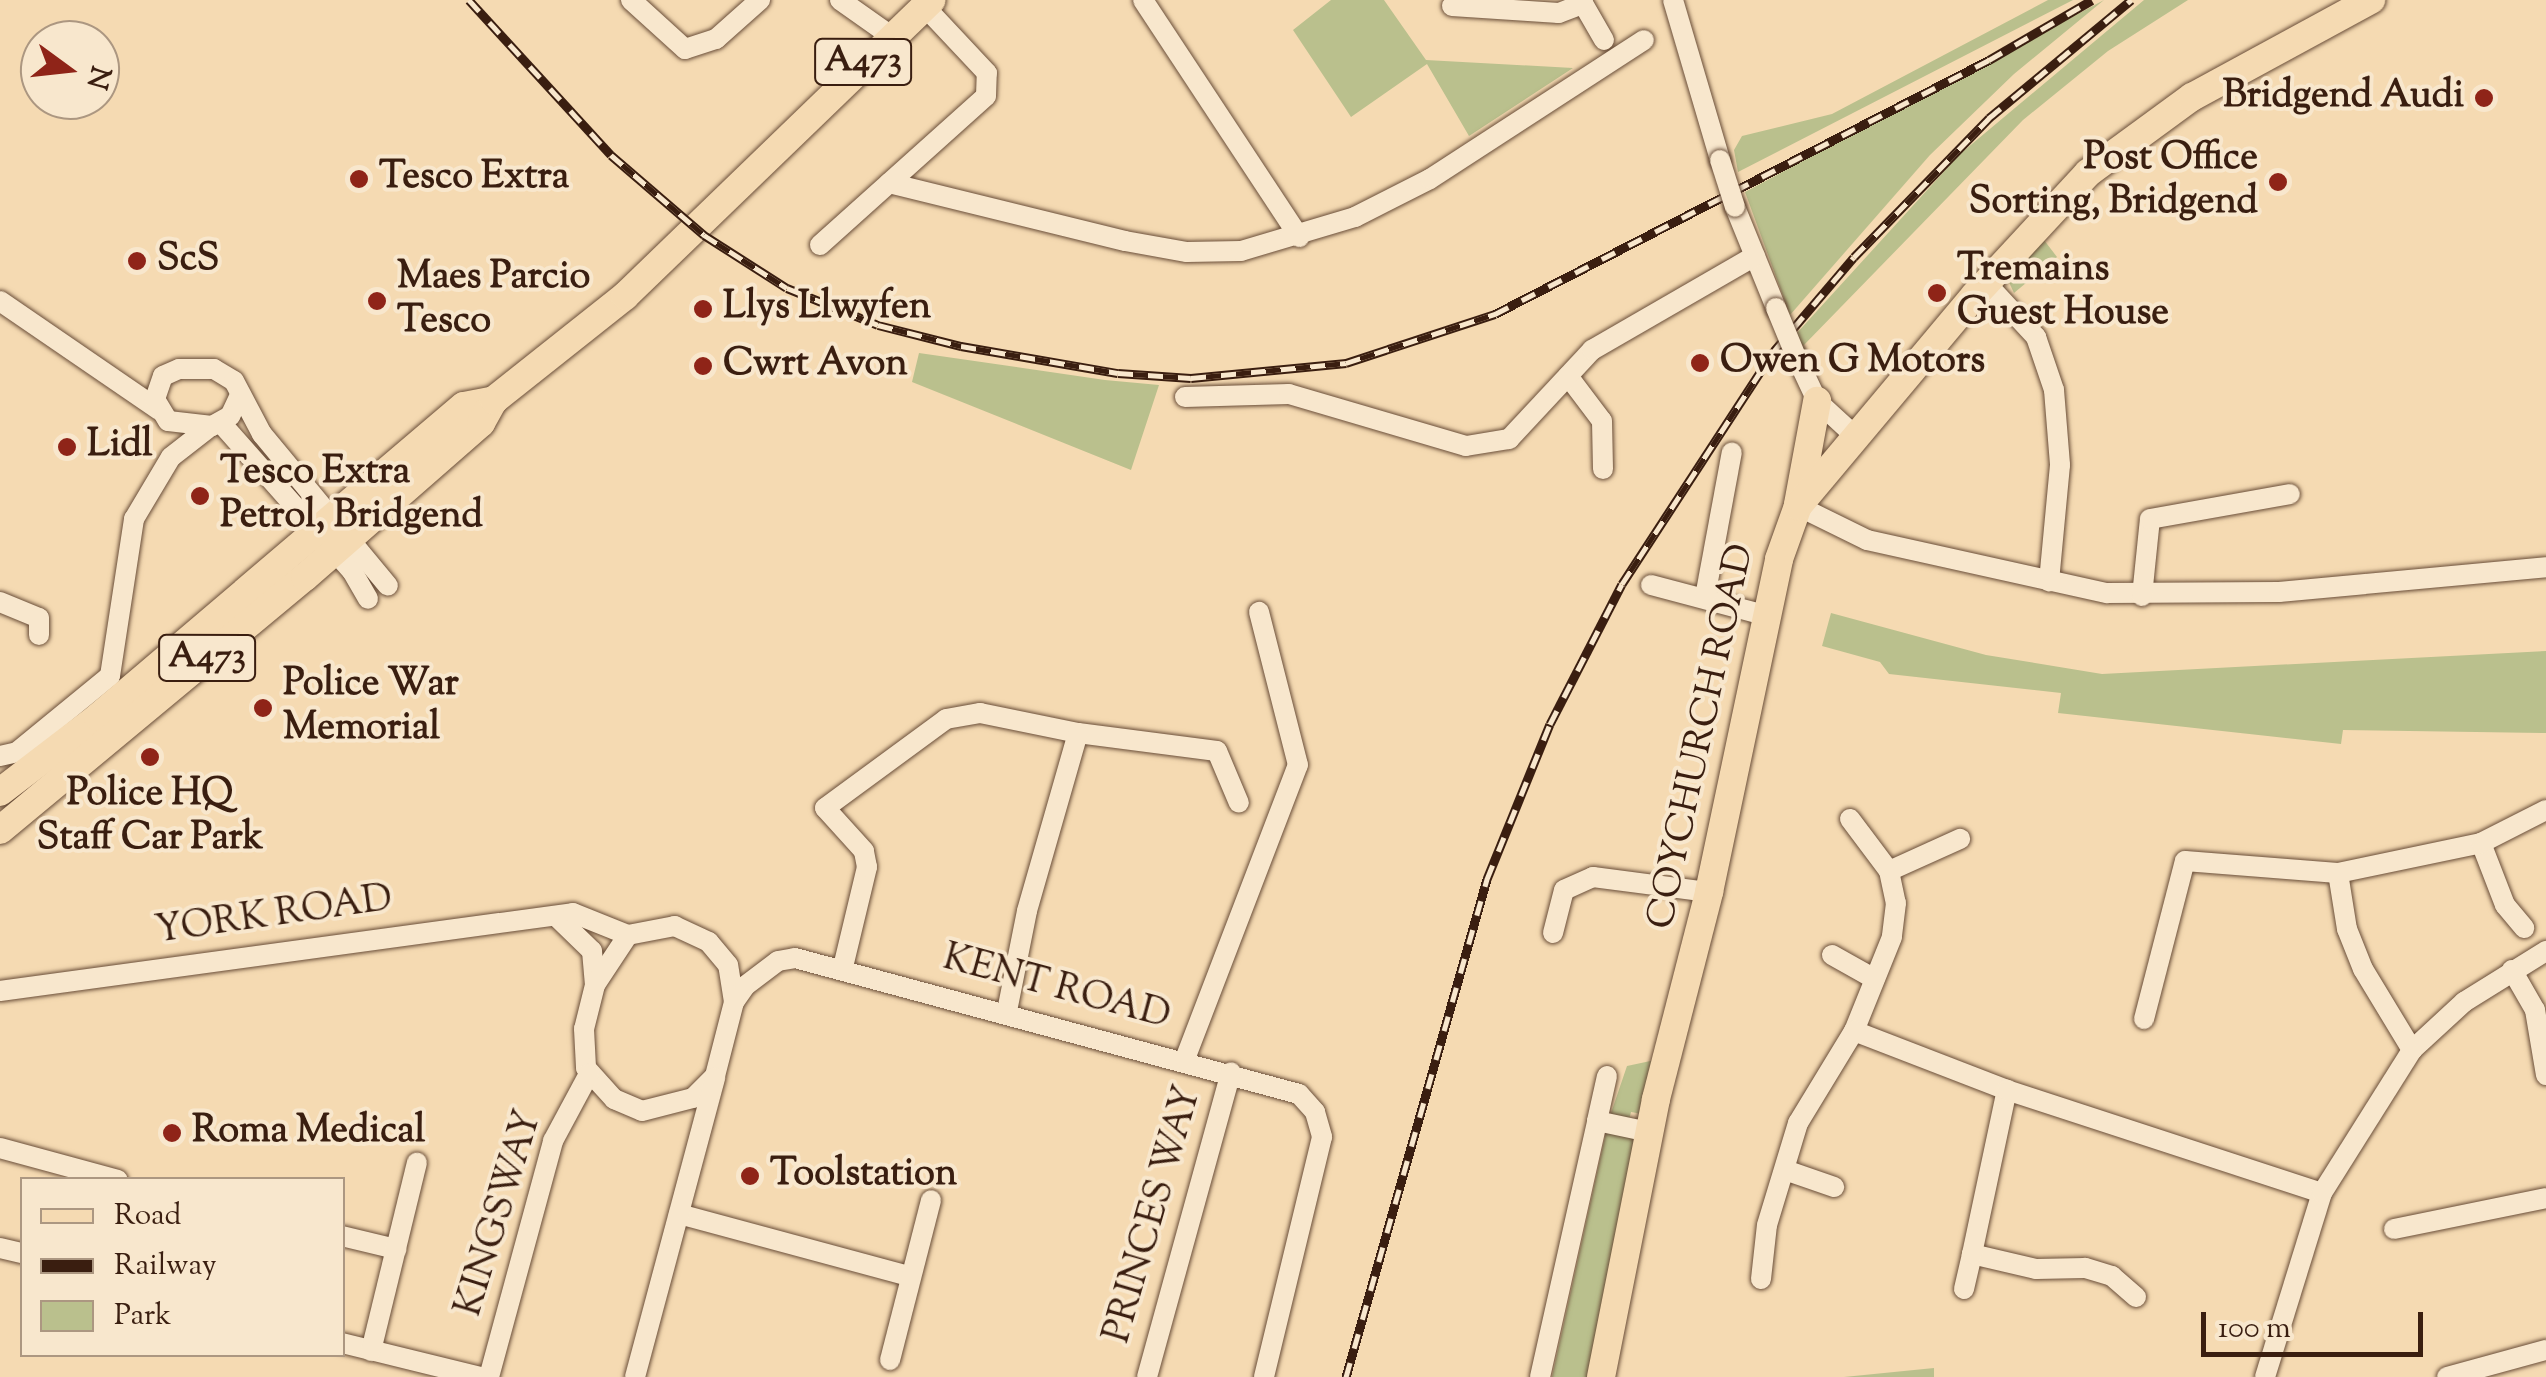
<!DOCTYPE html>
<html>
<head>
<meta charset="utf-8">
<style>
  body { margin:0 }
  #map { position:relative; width:2546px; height:1377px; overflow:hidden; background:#f5dab2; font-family:"Sorts Mill Goudy",serif }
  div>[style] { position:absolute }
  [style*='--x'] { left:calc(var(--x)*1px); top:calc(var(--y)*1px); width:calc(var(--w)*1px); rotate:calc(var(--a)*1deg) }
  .green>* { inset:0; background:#bac08d }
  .roads { filter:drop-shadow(0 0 2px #694d38) drop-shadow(0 0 2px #694d38) }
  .minor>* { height:20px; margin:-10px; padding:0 10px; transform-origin:10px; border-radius:10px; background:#f8e7cd }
  .major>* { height:28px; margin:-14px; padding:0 14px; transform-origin:14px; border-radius:14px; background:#f5dab2 }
  .rail>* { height:9px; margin-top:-4.5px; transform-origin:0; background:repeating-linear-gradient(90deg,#f8e7cd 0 15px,#3a1e10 0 30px); box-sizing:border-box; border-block:2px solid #3a1e10 }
  .bridges { filter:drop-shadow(0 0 2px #694d38) drop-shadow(0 0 2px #694d38) }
  .minor-bridge>* { height:20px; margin:-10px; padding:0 10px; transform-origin:10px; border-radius:10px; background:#f8e7cd }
  .dots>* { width:28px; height:28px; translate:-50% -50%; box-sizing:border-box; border:5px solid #f8e7cd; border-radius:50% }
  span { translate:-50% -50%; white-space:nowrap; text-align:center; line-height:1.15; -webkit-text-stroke:8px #f8e7cd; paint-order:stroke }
  .shield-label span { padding:2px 8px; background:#f8e7cd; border:2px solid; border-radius:8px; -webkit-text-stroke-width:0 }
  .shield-label { font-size:35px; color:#3a1e10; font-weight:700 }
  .poi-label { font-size:38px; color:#3a1e10; font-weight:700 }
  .right { translate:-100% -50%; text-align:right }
  .left { translate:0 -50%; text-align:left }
  .street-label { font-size:38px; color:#3a1e10 }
  .legend { position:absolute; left:20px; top:1177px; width:325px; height:180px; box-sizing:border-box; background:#f8e7cd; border:2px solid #ac9781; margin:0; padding:12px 18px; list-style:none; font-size:30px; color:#3a1e10 }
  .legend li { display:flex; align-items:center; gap:20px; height:50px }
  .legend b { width:50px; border:2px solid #ac9781 }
  .north { position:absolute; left:20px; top:20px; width:100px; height:100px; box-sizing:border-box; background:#f8e7cd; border:2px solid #ac9781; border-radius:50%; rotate:105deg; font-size:28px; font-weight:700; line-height:40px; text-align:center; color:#3a1e10 }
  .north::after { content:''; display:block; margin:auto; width:35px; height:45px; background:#8f2418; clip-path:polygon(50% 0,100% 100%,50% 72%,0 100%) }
  .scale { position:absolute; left:2201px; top:1312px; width:222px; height:45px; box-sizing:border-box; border:5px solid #3a1e10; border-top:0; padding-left:12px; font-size:30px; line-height:35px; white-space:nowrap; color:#3a1e10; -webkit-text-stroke:8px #f8e7cd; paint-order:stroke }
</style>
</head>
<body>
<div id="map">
  <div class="green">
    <i style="clip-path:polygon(1331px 0,1384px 0,1426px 60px,1573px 68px,1469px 136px,1427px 64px,1351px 117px,1293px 30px)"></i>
    <i style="clip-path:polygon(2048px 0,2073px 0,1738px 172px,1734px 150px,1742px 136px,1832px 114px)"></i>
    <i style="clip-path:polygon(2104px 0,2014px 74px,1930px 155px,1790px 315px,1745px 192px)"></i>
    <i style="clip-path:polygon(2144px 0,2188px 0,2108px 51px,2023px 120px,1803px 346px,1796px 334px,1960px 154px)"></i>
    <i style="clip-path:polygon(2044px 240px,2057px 257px,2014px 293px,2008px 280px)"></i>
    <i style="clip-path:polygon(919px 353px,1105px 380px,1159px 385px,1131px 470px,912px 382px)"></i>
    <i style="clip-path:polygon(1831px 613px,1986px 655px,2102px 674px,2546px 651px,2546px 733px,2343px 730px,2341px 744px,2058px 713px,2061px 693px,1889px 674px,1880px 662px,1822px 646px)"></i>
    <i style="clip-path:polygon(1655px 1060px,1642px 1114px,1631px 1112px,1629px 1120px,1610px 1116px,1627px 1066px)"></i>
    <i style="clip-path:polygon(1606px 1132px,1641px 1139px,1594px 1377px,1552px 1377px)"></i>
    <i style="clip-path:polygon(1934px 1368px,1934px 1377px,1844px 1377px)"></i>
  </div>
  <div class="roads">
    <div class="minor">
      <i style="--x:631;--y:0;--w:73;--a:42.2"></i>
      <i style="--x:685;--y:49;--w:33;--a:-18"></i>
      <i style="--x:716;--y:39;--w:59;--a:-41.6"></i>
      <i style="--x:840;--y:0;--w:62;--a:35.2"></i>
      <i style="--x:1143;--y:0;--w:284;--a:56.6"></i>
      <i style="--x:1581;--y:0;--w:46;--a:60.1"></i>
      <i style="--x:1673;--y:0;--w:167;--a:73.6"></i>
      <i style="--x:1452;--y:6;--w:107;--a:3.7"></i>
      <i style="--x:1559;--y:13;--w:26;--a:-21"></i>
      <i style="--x:889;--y:183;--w:243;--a:13.8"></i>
      <i style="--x:1125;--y:241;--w:63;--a:10.1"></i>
      <i style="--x:1187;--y:252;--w:54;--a:-1.1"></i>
      <i style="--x:1241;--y:251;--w:119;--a:-16.6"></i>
      <i style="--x:1355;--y:217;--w:84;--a:-26.9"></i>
      <i style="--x:1430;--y:179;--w:255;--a:-33"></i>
      <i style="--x:1735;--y:207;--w:109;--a:67.9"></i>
      <i style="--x:820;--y:245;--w:223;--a:-41.9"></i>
      <i style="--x:986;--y:96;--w:23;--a:-88"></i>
      <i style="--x:987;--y:73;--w:92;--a:-133.2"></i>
      <i style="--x:1986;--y:283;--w:74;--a:47.2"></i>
      <i style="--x:2036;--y:337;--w:56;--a:71.2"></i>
      <i style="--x:2054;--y:390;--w:75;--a:85.4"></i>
      <i style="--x:2060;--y:465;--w:117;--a:95.4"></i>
      <i style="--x:0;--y:301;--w:193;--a:34.4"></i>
      <i style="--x:1795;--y:354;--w:52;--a:64.9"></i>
      <i style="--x:1817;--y:401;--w:50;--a:42.6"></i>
      <i style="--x:1568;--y:376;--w:56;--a:52.9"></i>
      <i style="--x:1602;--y:421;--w:48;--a:88.8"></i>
      <i style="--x:240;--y:395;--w:23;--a:115"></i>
      <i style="--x:230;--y:416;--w:21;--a:151"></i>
      <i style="--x:212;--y:426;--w:44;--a:-173.5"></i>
      <i style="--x:168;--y:421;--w:26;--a:-121"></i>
      <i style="--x:155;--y:399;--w:24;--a:-71"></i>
      <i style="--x:163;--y:376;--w:17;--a:-24"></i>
      <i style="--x:179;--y:369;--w:35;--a:0"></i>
      <i style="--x:214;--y:369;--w:23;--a:31"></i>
      <i style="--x:234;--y:381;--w:60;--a:62.2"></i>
      <i style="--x:262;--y:434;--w:197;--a:50.3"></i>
      <i style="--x:1185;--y:397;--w:104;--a:-1.7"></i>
      <i style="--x:1289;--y:394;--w:184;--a:16.4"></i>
      <i style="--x:1466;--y:446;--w:44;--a:-9.2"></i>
      <i style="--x:1509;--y:439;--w:122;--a:-47"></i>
      <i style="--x:1592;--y:350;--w:188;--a:-30"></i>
      <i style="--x:221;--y:423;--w:198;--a:48.5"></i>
      <i style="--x:352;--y:571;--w:32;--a:60"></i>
      <i style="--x:1798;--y:506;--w:77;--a:26.2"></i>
      <i style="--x:1867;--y:540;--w:246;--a:12.5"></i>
      <i style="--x:2107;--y:593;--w:172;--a:-0.3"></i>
      <i style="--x:2279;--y:592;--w:268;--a:-5.3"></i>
      <i style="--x:1651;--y:585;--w:121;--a:14.8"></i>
      <i style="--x:2142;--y:596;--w:77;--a:-84.1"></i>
      <i style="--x:2150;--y:519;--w:142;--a:-10.1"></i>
      <i style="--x:1705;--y:597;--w:147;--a:-79.5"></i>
      <i style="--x:0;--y:602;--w:42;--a:22.3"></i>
      <i style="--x:39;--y:618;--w:17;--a:90"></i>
      <i style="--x:1078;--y:733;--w:140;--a:7.4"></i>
      <i style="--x:1217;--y:751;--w:56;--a:67.1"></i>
      <i style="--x:0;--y:756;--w:17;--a:-13"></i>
      <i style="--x:17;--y:752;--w:120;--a:-39.3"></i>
      <i style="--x:110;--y:676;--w:159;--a:-81.3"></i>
      <i style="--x:134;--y:519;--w:72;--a:-59.2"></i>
      <i style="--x:171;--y:457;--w:46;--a:-37.9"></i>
      <i style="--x:1850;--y:819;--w:65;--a:53.1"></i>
      <i style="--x:1889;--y:871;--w:33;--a:78"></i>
      <i style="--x:1896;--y:903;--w:34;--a:97"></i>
      <i style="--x:1892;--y:937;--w:101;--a:112"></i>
      <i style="--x:2481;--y:843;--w:66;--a:68.8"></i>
      <i style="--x:2505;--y:905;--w:30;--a:50"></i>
      <i style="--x:1889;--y:871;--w:78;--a:-24.3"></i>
      <i style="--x:2338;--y:873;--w:57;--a:80.9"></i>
      <i style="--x:2347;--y:929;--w:43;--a:68.2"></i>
      <i style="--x:2363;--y:969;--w:95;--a:58.8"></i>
      <i style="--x:559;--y:919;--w:46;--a:44.1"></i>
      <i style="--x:592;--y:951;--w:32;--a:85"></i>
      <i style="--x:1553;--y:933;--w:44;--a:-75.7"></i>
      <i style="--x:1564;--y:890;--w:32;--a:-24"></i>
      <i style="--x:1593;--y:877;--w:117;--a:7.4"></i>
      <i style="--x:1832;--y:955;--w:49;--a:29.2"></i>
      <i style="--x:843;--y:967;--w:103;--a:-76.5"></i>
      <i style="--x:867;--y:867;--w:16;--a:-101"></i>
      <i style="--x:864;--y:851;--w:58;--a:-132.2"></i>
      <i style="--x:825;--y:808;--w:150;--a:-36.3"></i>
      <i style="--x:946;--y:719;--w:35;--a:-10"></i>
      <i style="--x:980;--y:713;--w:100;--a:11.5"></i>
      <i style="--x:1078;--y:733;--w:185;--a:106"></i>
      <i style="--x:1027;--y:911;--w:102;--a:101.3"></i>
      <i style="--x:2512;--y:970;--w:46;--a:60.1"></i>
      <i style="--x:2535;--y:1010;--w:66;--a:80.4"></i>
      <i style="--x:0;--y:991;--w:578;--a:-7.75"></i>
      <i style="--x:573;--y:913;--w:59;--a:21.8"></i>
      <i style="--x:734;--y:1002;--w:37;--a:-99"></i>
      <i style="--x:728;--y:965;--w:30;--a:-130"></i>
      <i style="--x:709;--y:942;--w:38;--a:-155"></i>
      <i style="--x:675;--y:926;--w:48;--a:169.2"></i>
      <i style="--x:628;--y:935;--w:60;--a:123.4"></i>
      <i style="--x:595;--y:985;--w:45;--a:104"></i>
      <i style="--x:584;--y:1029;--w:39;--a:87"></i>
      <i style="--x:586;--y:1068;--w:42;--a:47.9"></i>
      <i style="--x:614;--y:1099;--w:30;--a:23"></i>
      <i style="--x:642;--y:1111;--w:53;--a:-14.3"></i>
      <i style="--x:693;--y:1098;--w:31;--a:-45"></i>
      <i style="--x:715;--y:1076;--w:76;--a:-75.6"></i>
      <i style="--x:734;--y:1002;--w:19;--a:-55"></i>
      <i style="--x:745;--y:986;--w:41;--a:-37.1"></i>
      <i style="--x:778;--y:961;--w:17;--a:-10"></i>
      <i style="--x:795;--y:958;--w:522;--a:15.1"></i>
      <i style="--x:1299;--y:1094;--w:24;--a:48"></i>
      <i style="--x:1315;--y:1112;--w:26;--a:74"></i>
      <i style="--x:1322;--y:1137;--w:247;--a:103.6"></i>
      <i style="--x:2144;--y:1019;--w:163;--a:-75.5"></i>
      <i style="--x:2185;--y:861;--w:153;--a:4.5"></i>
      <i style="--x:2338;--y:873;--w:146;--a:-11.8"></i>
      <i style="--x:2481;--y:843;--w:73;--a:-26.9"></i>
      <i style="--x:1185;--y:1059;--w:315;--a:-69"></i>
      <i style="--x:1298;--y:765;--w:158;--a:-104.3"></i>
      <i style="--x:1597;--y:1121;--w:46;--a:-77.5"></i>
      <i style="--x:0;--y:1148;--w:122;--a:15.2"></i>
      <i style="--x:1785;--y:1170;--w:52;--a:19.1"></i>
      <i style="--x:679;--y:1214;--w:238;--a:15.1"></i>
      <i style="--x:2394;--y:1229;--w:155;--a:-11.5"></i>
      <i style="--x:342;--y:1236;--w:56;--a:13.5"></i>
      <i style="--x:0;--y:1248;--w:23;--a:13"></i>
      <i style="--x:1761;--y:1279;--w:54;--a:-83.7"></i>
      <i style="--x:1767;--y:1225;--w:107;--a:-73.1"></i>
      <i style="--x:1798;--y:1123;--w:108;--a:-58.7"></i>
      <i style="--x:1854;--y:1031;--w:164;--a:21.1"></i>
      <i style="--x:1964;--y:1289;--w:36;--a:-77"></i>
      <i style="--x:2136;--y:1297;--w:32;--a:-139"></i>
      <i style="--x:2112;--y:1276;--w:28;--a:-163"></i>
      <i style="--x:2085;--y:1268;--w:49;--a:178.8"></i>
      <i style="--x:2036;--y:1269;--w:66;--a:-166.8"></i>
      <i style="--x:1972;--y:1254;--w:168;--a:-78"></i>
      <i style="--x:2007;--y:1090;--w:331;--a:18.1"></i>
      <i style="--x:342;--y:1343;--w:142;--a:13.8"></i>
      <i style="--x:371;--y:1351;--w:194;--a:-76.3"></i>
      <i style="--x:890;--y:1360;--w:165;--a:-75.6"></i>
      <i style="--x:489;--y:1377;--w:245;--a:-74.8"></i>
      <i style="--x:553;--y:1141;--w:76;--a:-61.8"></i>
      <i style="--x:635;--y:1377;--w:310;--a:-75"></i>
      <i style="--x:1147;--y:1377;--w:316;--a:-74.6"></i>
      <i style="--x:1540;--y:1377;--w:262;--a:-77.4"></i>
      <i style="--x:1597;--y:1121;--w:53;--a:11.9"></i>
      <i style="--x:2265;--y:1377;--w:193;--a:-72.8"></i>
      <i style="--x:2322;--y:1193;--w:169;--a:-57.8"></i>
      <i style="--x:2412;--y:1050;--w:71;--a:-42.7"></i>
      <i style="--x:2464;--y:1002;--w:97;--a:-31.9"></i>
      <i style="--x:2447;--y:1377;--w:103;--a:-15.3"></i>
    </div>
    <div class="major">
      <i style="--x:1798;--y:504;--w:105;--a:-79.5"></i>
      <i style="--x:0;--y:792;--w:123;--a:-37.4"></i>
      <i style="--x:98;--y:717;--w:480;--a:-40.4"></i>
      <i style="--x:464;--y:406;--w:31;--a:-11"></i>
      <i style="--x:0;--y:830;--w:396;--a:-39.7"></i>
      <i style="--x:305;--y:577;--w:234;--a:-41.2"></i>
      <i style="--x:481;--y:423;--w:26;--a:-61"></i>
      <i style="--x:494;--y:400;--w:167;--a:-38.4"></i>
      <i style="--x:625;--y:296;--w:426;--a:-44"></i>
      <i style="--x:1601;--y:1377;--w:283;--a:-78.8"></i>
      <i style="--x:1656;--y:1099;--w:214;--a:-75.6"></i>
      <i style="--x:1709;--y:892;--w:340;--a:-78.1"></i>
      <i style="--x:1779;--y:559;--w:56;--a:-70.3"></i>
      <i style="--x:1798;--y:506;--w:275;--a:-50"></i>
      <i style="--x:1975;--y:295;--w:166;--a:-47.2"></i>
      <i style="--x:2088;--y:173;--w:129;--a:-36.2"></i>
      <i style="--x:2192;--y:97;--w:204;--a:-28.5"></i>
    </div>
  </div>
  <div class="rail">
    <i style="--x:469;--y:0;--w:210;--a:47.5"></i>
    <i style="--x:611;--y:155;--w:123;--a:40.7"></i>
    <i style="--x:704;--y:235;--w:98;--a:32.6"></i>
    <i style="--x:787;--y:288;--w:98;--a:22.1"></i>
    <i style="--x:878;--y:325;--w:86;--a:14.2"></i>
    <i style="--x:961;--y:346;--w:159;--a:9.8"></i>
    <i style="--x:1118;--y:373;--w:73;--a:3.9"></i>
    <i style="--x:1191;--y:378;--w:156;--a:-5.5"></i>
    <i style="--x:1346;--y:363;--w:157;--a:-18.2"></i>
    <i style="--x:1495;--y:314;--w:555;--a:-27.21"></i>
    <i style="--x:1989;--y:60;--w:119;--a:-30.2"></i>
    <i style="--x:1346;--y:1377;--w:518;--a:-74.19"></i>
    <i style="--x:1487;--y:879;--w:167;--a:-67.9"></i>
    <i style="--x:1550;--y:724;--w:157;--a:-62.8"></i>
    <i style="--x:1622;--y:584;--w:278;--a:-56.9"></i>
    <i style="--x:1774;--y:351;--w:123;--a:-49.6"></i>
    <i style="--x:1854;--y:257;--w:194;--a:-45.8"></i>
    <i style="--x:1989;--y:118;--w:185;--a:-39.7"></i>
  </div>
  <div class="bridges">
    <div class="minor-bridge">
      <i style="--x:1720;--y:160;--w:49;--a:72.3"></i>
      <i style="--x:1776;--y:308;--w:50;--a:67.6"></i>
    </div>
  </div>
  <div class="dots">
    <i style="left:2484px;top:98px;background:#8f2418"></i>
    <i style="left:359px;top:179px;background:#8f2418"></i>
    <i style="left:2278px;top:182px;background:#8f2418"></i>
    <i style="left:137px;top:261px;background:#8f2418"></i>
    <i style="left:1937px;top:293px;background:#8f2418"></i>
    <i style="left:377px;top:301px;background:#8f2418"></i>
    <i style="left:703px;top:309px;background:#8f2418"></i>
    <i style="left:1700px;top:363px;background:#8f2418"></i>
    <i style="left:703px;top:366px;background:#8f2418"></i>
    <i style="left:67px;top:447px;background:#8f2418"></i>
    <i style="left:200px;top:496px;background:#8f2418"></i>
    <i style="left:263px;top:708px;background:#8f2418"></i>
    <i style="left:150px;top:757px;background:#8f2418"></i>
    <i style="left:172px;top:1133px;background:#8f2418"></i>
    <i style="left:750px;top:1176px;background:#8f2418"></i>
  </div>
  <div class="shield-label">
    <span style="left:863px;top:62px">A473</span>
    <span style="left:207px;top:658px">A473</span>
  </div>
  <div class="poi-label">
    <span class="right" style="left:2464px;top:98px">Bridgend Audi</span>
    <span class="right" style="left:2258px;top:182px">Post Office<br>Sorting, Bridgend</span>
    <span class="left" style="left:379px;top:179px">Tesco Extra</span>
    <span class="left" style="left:157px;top:261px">ScS</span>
    <span class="left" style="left:1957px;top:293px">Tremains<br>Guest House</span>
    <span class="left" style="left:397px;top:301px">Maes Parcio<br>Tesco</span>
    <span class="left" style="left:723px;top:309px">Llys Llwyfen</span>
    <span class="left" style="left:1720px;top:363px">Owen G Motors</span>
    <span class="left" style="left:723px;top:366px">Cwrt Avon</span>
    <span class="left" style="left:87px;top:447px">Lidl</span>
    <span class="left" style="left:220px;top:496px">Tesco Extra<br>Petrol, Bridgend</span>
    <span class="left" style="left:283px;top:708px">Police War<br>Memorial</span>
    <span style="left:150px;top:818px">Police HQ<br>Staff Car Park</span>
    <span class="left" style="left:192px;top:1133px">Roma Medical</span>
    <span class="left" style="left:770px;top:1176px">Toolstation</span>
  </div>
  <div class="street-label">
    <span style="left:1703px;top:737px;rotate:-78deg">COYCHURCH ROAD</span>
    <span style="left:274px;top:917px;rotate:-8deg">YORK ROAD</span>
    <span style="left:1056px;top:989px;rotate:15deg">KENT ROAD</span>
    <span style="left:501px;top:1214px;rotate:-73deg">KINGSWAY</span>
    <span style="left:1155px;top:1215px;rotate:-74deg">PRINCES WAY</span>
  </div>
  <ul class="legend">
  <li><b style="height:12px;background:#f5dab2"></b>Road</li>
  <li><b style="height:12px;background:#3a1e10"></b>Railway</li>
  <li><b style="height:28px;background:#bac08d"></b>Park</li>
  </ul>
  <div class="north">N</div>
  <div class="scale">100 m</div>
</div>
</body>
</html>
